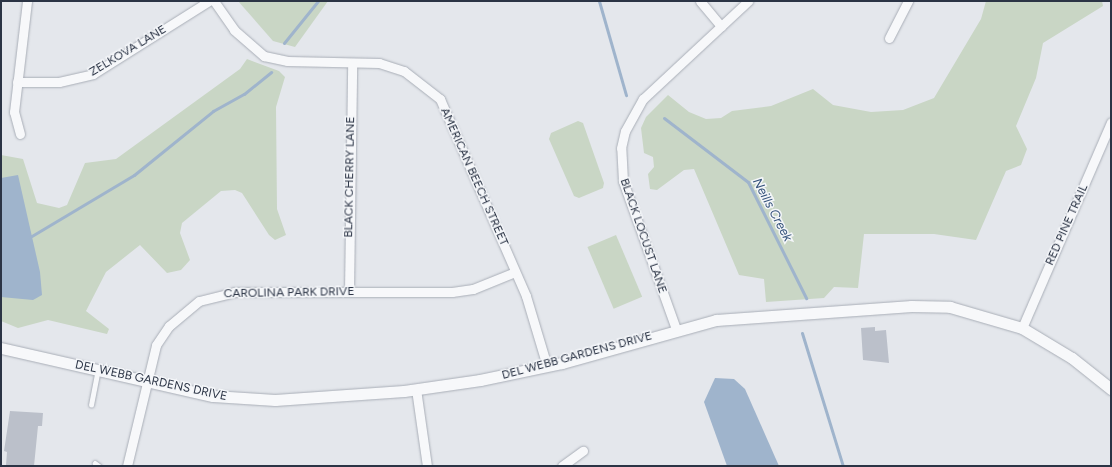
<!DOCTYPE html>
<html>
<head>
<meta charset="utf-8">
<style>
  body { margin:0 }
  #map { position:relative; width:1112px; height:467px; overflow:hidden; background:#e4e7ec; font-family:Figtree,sans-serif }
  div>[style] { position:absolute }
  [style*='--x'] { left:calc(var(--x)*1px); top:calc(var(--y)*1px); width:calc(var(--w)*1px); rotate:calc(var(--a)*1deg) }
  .green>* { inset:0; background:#c9d6c5; transform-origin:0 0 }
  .water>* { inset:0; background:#9fb4cc }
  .stream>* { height:3px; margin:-1.5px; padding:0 1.5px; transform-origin:1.5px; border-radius:1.5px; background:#9fb4cc }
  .building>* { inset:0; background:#bbc0ca }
  .roads { filter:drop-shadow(0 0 1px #a9aeb7) drop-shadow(0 0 1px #a9aeb7) }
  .service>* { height:4.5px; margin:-2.25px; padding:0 2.25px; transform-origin:2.25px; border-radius:2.25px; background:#f7f8fa }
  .minor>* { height:9px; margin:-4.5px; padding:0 4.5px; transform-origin:4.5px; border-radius:4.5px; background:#f7f8fa }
  .tertiary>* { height:11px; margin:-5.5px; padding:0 5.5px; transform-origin:5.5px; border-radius:5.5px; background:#f7f8fa }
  span { translate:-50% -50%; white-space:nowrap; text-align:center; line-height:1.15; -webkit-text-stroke:3px #f4f6f9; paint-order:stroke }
  .street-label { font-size:12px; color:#2b3445 }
  .water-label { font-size:13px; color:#34527a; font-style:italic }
  .frame { position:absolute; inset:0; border:2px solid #2b3445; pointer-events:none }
</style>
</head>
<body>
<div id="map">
  <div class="green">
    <i style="clip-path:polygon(238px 1px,328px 1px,295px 47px,273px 41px)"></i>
    <i style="clip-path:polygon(986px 1px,1102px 1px,1103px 6px,1043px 43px,1036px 78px,1016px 126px,1027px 149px,1021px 165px,1006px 171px,976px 240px,934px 234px,864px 234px,858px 288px,834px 287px,824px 298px,766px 302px,764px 279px,739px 275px,694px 169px,684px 170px,657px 190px,650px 189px,648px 174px,654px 167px,653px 157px,644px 153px,641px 128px,646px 117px,668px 95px,689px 112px,706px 119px,721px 118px,732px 111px,771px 106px,813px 89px,833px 105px,871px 112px,903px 110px,934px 98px,981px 19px)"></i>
    <i style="clip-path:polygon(247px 59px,279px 71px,285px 77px,276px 107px,277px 209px,286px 235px,275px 240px,269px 235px,242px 193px,235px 190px,221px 191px,182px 223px,180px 233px,190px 260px,181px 270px,167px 273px,140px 245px,106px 272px,86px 311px,109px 329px,107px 334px,48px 320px,18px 328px,1px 321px,1px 155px,23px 159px,37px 203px,59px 208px,67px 205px,85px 163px,116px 159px,240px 69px)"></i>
    <i style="clip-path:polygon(578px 121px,583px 123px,604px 183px,603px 188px,579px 198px,574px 196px,549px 139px,551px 133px)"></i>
    <i style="left:616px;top:235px;width:67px;height:31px;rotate:67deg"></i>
  </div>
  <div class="water">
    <i style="clip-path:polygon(18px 175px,40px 272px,42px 295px,33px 300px,1px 297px,1px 178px)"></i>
    <i style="clip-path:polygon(715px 378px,734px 379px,745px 389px,779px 466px,727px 466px,704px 402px)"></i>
  </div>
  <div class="stream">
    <i style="--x:599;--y:1;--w:98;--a:74"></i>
    <i style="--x:284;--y:43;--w:54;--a:-51"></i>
    <i style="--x:664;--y:118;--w:106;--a:37.3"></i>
    <i style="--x:748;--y:182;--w:130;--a:63.4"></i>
    <i style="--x:30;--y:237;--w:121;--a:-30.8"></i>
    <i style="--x:134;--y:175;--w:102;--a:-39"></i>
    <i style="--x:213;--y:111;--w:35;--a:-29"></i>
    <i style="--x:244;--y:94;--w:35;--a:-39"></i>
    <i style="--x:802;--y:333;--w:139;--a:72.9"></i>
  </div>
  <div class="building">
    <i style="clip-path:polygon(875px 327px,875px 331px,886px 330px,889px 363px,863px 360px,861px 328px)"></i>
    <i style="clip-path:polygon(10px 411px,43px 413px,42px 426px,38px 426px,34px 466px,6px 465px,7px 452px,4px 451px)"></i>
  </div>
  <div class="roads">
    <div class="service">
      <i style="--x:91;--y:405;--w:36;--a:-79"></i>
      <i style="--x:95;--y:463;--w:5;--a:37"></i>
    </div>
    <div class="minor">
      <i style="--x:214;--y:1;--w:35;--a:55"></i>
      <i style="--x:234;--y:30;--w:40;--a:41"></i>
      <i style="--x:264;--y:56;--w:24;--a:12"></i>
      <i style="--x:287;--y:61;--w:92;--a:1.2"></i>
      <i style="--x:379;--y:63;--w:26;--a:18"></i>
      <i style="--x:404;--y:71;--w:46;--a:37.9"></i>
      <i style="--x:440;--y:99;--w:215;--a:66.4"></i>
      <i style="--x:526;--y:296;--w:73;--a:73.3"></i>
      <i style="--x:700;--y:1;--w:33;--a:50"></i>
      <i style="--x:889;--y:38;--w:42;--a:-62.8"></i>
      <i style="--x:17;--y:82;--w:42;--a:0"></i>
      <i style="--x:59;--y:82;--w:35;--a:-13"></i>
      <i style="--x:93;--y:74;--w:137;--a:-32.2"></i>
      <i style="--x:20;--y:134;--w:23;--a:-105"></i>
      <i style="--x:14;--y:112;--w:112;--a:-83.3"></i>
      <i style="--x:349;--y:292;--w:229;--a:-89.2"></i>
      <i style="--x:1022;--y:328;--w:224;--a:-66.6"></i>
      <i style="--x:676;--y:329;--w:157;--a:-109.7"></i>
      <i style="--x:623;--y:181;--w:33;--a:-93"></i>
      <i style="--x:621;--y:148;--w:17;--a:-77"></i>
      <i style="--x:625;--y:131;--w:37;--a:-61"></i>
      <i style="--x:643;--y:99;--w:144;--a:-43"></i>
      <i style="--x:416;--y:389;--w:78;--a:81.9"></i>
      <i style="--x:127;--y:466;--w:124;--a:-76.5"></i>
      <i style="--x:156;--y:345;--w:23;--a:-56"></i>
      <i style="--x:169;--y:326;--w:39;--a:-40"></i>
      <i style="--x:199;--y:301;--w:36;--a:-14"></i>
      <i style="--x:234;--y:292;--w:218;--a:0"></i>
      <i style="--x:452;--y:292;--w:21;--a:-8"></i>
      <i style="--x:473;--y:289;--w:45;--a:-22"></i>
      <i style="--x:562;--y:466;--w:26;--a:-36"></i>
    </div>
    <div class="tertiary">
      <i style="--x:1;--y:348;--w:217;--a:12.8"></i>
      <i style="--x:213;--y:396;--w:62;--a:3.7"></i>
      <i style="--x:275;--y:400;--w:129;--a:-4"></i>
      <i style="--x:404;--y:391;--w:77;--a:-8.2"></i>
      <i style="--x:480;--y:380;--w:84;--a:-11.7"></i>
      <i style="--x:562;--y:363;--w:160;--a:-15.6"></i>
      <i style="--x:716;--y:320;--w:196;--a:-4.1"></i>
      <i style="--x:911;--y:306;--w:39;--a:1"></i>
      <i style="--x:950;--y:307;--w:75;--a:16.3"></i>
      <i style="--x:1022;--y:328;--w:58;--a:31"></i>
      <i style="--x:1072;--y:358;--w:50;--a:38.5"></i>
    </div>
  </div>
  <div class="street-label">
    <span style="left:128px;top:51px;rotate:-31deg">ZELKOVA LANE</span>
    <span style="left:350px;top:177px;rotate:-89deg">BLACK CHERRY LANE</span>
    <span style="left:474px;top:177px;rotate:66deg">AMERICAN BEECH STREET</span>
    <span style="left:1067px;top:225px;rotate:-66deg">RED PINE TRAIL</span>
    <span style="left:643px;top:236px;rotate:71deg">BLACK LOCUST LANE</span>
    <span style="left:289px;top:293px;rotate:-1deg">CAROLINA PARK DRIVE</span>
    <span style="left:577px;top:356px;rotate:-15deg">DEL WEBB GARDENS DRIVE</span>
    <span style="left:151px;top:381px;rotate:12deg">DEL WEBB GARDENS DRIVE</span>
  </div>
  <div class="water-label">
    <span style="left:772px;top:210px;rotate:62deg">Neills Creek</span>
  </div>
  <div class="frame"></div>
</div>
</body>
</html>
